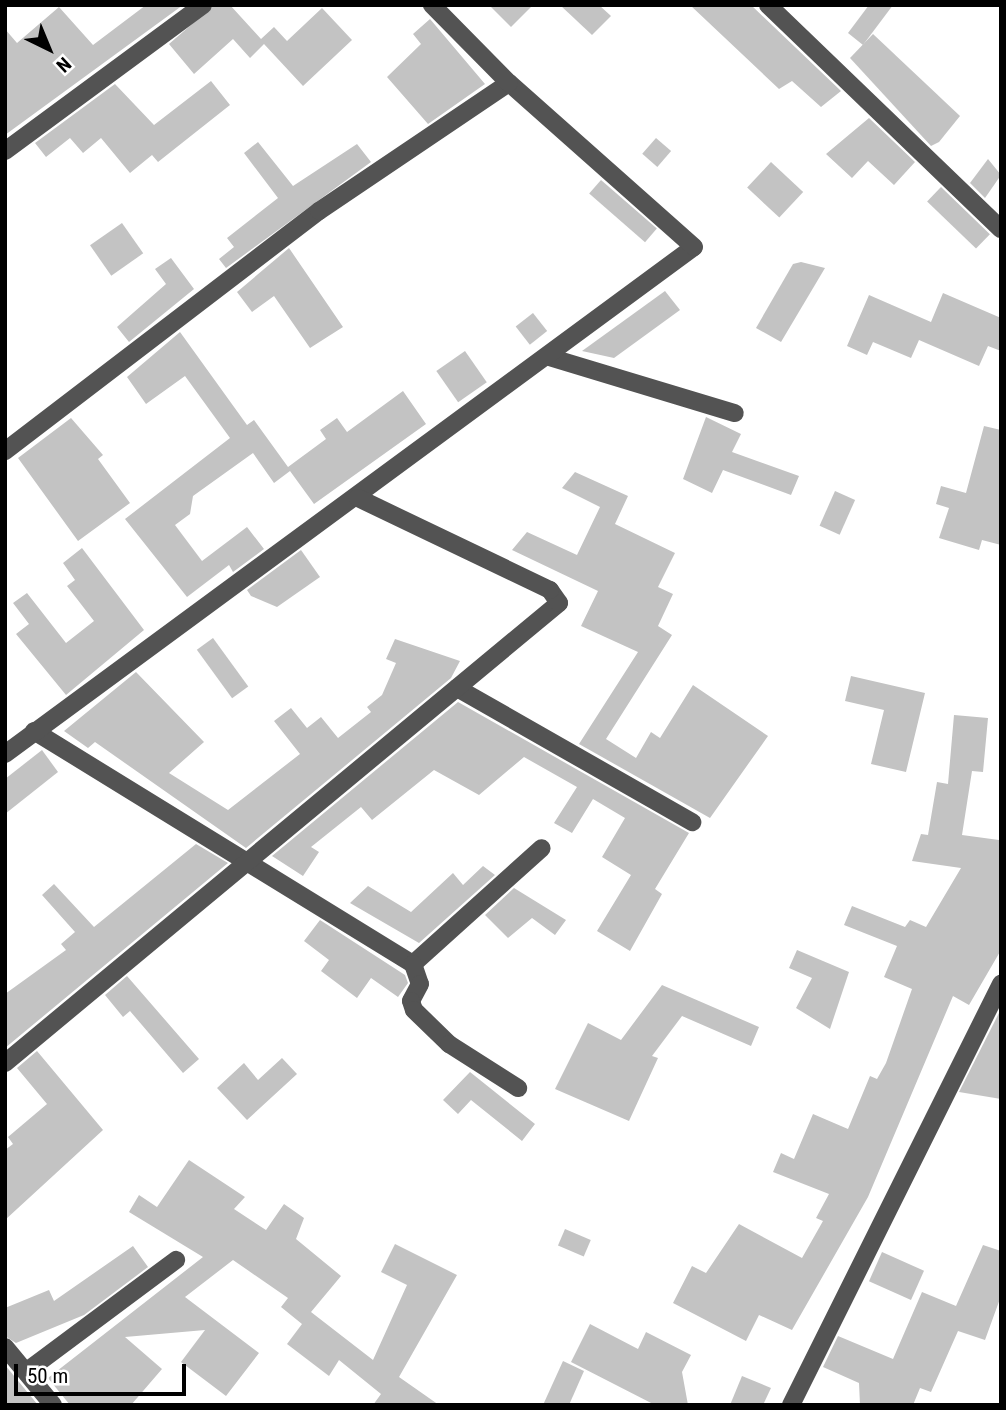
<!DOCTYPE html>
<html>
<head>
<meta charset="utf-8">
<style>
  body { margin:0 }
  #map { position:relative; width:1006px; height:1410px; overflow:hidden; background:#fff; font-family:"Roboto Condensed",sans-serif }
  div>[style] { position:absolute }
  [style*='--x'] { left:calc(var(--x)*1px); top:calc(var(--y)*1px); width:calc(var(--w)*1px); rotate:calc(var(--a)*1deg) }
  .building>* { inset:0; background:#c3c3c3; transform-origin:0 0 }
  .minor>* { height:18px; margin:-9px; padding:0 9px; transform-origin:9px; border-radius:9px; background:#535353 }
  span { translate:-50% -50%; white-space:nowrap; text-align:center; line-height:1.15; -webkit-text-stroke:6px #fff; paint-order:stroke }
  .frame { position:absolute; inset:0; border:7px solid #000; pointer-events:none }
  .north { position:absolute; left:14px; top:14px; width:70px; height:70px; -webkit-text-stroke:5px #fff; paint-order:stroke; rotate:137deg; font-size:19px; font-weight:700; line-height:28px; text-align:center; color:#000 }
  .north::after { content:''; display:block; margin:auto; width:24px; height:32px; background:#000; clip-path:polygon(50% 0,100% 100%,50% 72%,0 100%) }
  .scale { position:absolute; left:14px; top:1364px; width:172px; height:32px; box-sizing:border-box; border:4px solid #000; border-top:0; padding-left:9px; font-size:21px; line-height:24px; white-space:nowrap; color:#000; -webkit-text-stroke:5px #fff; paint-order:stroke }
</style>
</head>
<body>
<div id="map">
  <div class="building">
    <i style="clip-path:polygon(146px 5px,183px 5px,5px 135px,5px 29px,17px 43px,59px 7px,93px 45px)"></i>
    <i style="clip-path:polygon(214px 5px,230px 5px,261px 39px,274px 27px,287px 41px,322px 8px,352px 40px,303px 86px,264px 44px,250px 58px,233px 39px,194px 74px,169px 44px)"></i>
    <i style="clip-path:polygon(489px 5px,533px 5px,511px 27px)"></i>
    <i style="clip-path:polygon(560px 5px,599px 5px,611px 16px,592px 35px)"></i>
    <i style="clip-path:polygon(690px 5px,751px 5px,841px 91px,821px 107px,792px 81px,779px 89px)"></i>
    <i style="clip-path:polygon(869px 5px,893px 5px,863px 45px,848px 33px)"></i>
    <i style="clip-path:polygon(430px 19px,485px 84px,428px 124px,387px 77px,421px 44px,413px 34px)"></i>
    <i style="clip-path:polygon(873px 34px,960px 116px,939px 142px,931px 146px,850px 58px)"></i>
    <i style="clip-path:polygon(211px 81px,230px 105px,158px 162px,152px 155px,130px 173px,101px 138px,83px 153px,70px 138px,46px 157px,35px 143px,115px 84px,154px 125px)"></i>
    <i style="clip-path:polygon(869px 118px,915px 162px,894px 185px,868px 161px,852px 178px,826px 154px)"></i>
    <i style="left:656px;top:138px;width:20px;height:21px;rotate:41deg"></i>
    <i style="clip-path:polygon(258px 142px,293px 186px,357px 144px,371px 162px,226px 268px,219px 259px,234px 247px,227px 238px,278px 198px,244px 153px)"></i>
    <i style="clip-path:polygon(988px 159px,1001px 175px,985px 198px,970px 183px)"></i>
    <i style="left:771px;top:162px;width:44px;height:35px;rotate:43deg"></i>
    <i style="left:601px;top:180px;width:74px;height:18px;rotate:41deg"></i>
    <i style="left:941px;top:187px;width:68px;height:20px;rotate:44deg"></i>
    <i style="left:122px;top:223px;width:37px;height:39px;rotate:55deg"></i>
    <i style="clip-path:polygon(289px 248px,343px 327px,310px 348px,274px 296px,252px 312px,237px 292px)"></i>
    <i style="clip-path:polygon(171px 258px,194px 289px,129px 342px,117px 327px,166px 284px,155px 269px)"></i>
    <i style="clip-path:polygon(801px 262px,825px 268px,781px 342px,756px 328px,793px 264px)"></i>
    <i style="clip-path:polygon(665px 291px,680px 310px,614px 358px,582px 351px)"></i>
    <i style="clip-path:polygon(943px 293px,1001px 318px,1001px 351px,988px 346px,979px 366px,919px 340px,911px 358px,873px 342px,867px 355px,847px 346px,869px 295px,931px 322px)"></i>
    <i style="left:533px;top:313px;width:23px;height:22px;rotate:52deg"></i>
    <i style="clip-path:polygon(180px 332px,247px 425px,254px 420px,288px 467px,326px 439px,320px 430px,337px 418px,347px 432px,403px 391px,426px 424px,314px 504px,290px 471px,274px 483px,253px 453px,193px 496px,190px 514px,175px 525px,202px 561px,247px 527px,264px 549px,233px 572px,229px 565px,187px 597px,125px 519px,230px 438px,185px 376px,146px 404px,127px 377px)"></i>
    <i style="left:465px;top:351px;width:38px;height:35px;rotate:55deg"></i>
    <i style="clip-path:polygon(706px 417px,741px 434px,732px 452px,799px 476px,791px 495px,723px 470px,712px 493px,683px 479px)"></i>
    <i style="clip-path:polygon(71px 418px,103px 455px,98px 459px,130px 503px,78px 541px,18px 458px)"></i>
    <i style="clip-path:polygon(984px 426px,1001px 430px,1001px 545px,982px 540px,979px 550px,939px 538px,949px 508px,936px 504px,941px 486px,966px 493px)"></i>
    <i style="clip-path:polygon(575px 472px,628px 496px,615px 524px,675px 553px,658px 587px,673px 594px,658px 626px,672px 635px,606px 739px,636px 758px,651px 732px,660px 738px,693px 685px,768px 736px,710px 818px,579px 744px,638px 652px,581px 626px,598px 591px,512px 550px,527px 532px,577px 555px,600px 507px,562px 488px)"></i>
    <i style="left:835px;top:491px;width:22px;height:38px;rotate:24deg"></i>
    <i style="clip-path:polygon(82px 548px,144px 630px,66px 695px,16px 634px,29px 624px,13px 603px,27px 593px,66px 643px,94px 621px,67px 586px,75px 580px,63px 563px)"></i>
    <i style="clip-path:polygon(301px 550px,320px 577px,277px 607px,251px 596px,247px 590px)"></i>
    <i style="left:213px;top:638px;width:60px;height:20px;rotate:54deg"></i>
    <i style="clip-path:polygon(395px 639px,460px 661px,451px 678px,246px 848px,95px 742px,88px 748px,64px 731px,136px 672px,204px 742px,169px 773px,228px 810px,300px 754px,274px 721px,291px 708px,307px 728px,321px 717px,338px 738px,371px 712px,367px 707px,382px 695px,396px 663px,386px 659px)"></i>
    <i style="clip-path:polygon(851px 676px,925px 693px,906px 772px,871px 764px,884px 710px,845px 701px)"></i>
    <i style="clip-path:polygon(458px 702px,689px 833px,655px 889px,662px 894px,630px 951px,597px 931px,631px 875px,602px 857px,625px 818px,593px 799px,572px 833px,554px 823px,577px 787px,524px 757px,479px 795px,434px 770px,372px 820px,361px 807px,311px 847px,319px 852px,303px 876px,272px 856px)"></i>
    <i style="clip-path:polygon(954px 715px,988px 718px,983px 772px,972px 771px,962px 835px,999px 840px,1001px 950px,969px 1005px,953px 996px,868px 1197px,792px 1330px,759px 1315px,746px 1341px,673px 1303px,692px 1266px,706px 1273px,739px 1224px,802px 1258px,823px 1221px,816px 1218px,829px 1194px,773px 1172px,781px 1153px,794px 1159px,813px 1114px,848px 1129px,870px 1076px,877px 1079px,886px 1063px,912px 989px,884px 977px,897px 946px,844px 925px,852px 906px,905px 927px,910px 920px,926px 927px,961px 868px,912px 861px,921px 834px,928px 835px,937px 782px,948px 784px)"></i>
    <i style="clip-path:polygon(42px 750px,58px 772px,5px 814px,5px 779px)"></i>
    <i style="clip-path:polygon(196px 844px,228px 863px,5px 1048px,5px 994px,66px 950px,61px 944px,75px 932px,42px 895px,54px 884px,94px 927px)"></i>
    <i style="clip-path:polygon(483px 866px,495px 875px,419px 943px,350px 903px,368px 886px,411px 912px,453px 873px,463px 885px)"></i>
    <i style="clip-path:polygon(514px 888px,566px 920px,555px 935px,532px 918px,508px 938px,485px 915px)"></i>
    <i style="clip-path:polygon(320px 920px,405px 975px,408px 983px,398px 997px,371px 978px,357px 998px,321px 971px,329px 960px,304px 941px)"></i>
    <i style="clip-path:polygon(797px 950px,849px 972px,830px 1029px,796px 1008px,812px 978px,789px 968px)"></i>
    <i style="clip-path:polygon(127px 976px,199px 1059px,183px 1073px,130px 1011px,123px 1017px,105px 995px)"></i>
    <i style="clip-path:polygon(662px 985px,759px 1027px,751px 1046px,682px 1016px,652px 1056px,658px 1058px,629px 1121px,555px 1089px,588px 1023px,621px 1040px)"></i>
    <i style="clip-path:polygon(1001px 1009px,1001px 1099px,959px 1092px)"></i>
    <i style="clip-path:polygon(37px 1051px,103px 1130px,5px 1220px,5px 1150px,13px 1144px,8px 1137px,47px 1104px,17px 1068px)"></i>
    <i style="clip-path:polygon(282px 1058px,297px 1074px,247px 1120px,217px 1088px,244px 1063px,258px 1080px)"></i>
    <i style="clip-path:polygon(470px 1072px,535px 1124px,522px 1141px,471px 1100px,458px 1114px,443px 1100px)"></i>
    <i style="clip-path:polygon(189px 1160px,245px 1197px,234px 1209px,266px 1230px,284px 1204px,304px 1218px,296px 1239px,341px 1276px,311px 1312px,373px 1360px,407px 1285px,381px 1272px,395px 1244px,457px 1275px,399px 1377px,439px 1405px,373px 1405px,381px 1394px,339px 1360px,329px 1376px,287px 1344px,302px 1324px,281px 1307px,288px 1298px,233px 1260px,185px 1297px,259px 1353px,226px 1396px,181px 1362px,205px 1330px,125px 1337px,162px 1369px,131px 1405px,70px 1405px,48px 1378px,203px 1257px,129px 1212px,139px 1195px,157px 1207px)"></i>
    <i style="left:565px;top:1229px;width:28px;height:18px;rotate:23deg"></i>
    <i style="clip-path:polygon(983px 1245px,1001px 1251px,1001px 1296px,985px 1340px,958px 1331px,931px 1392px,920px 1388px,913px 1405px,860px 1405px,859px 1383px,823px 1367px,838px 1336px,893px 1359px,922px 1292px,956px 1306px)"></i>
    <i style="clip-path:polygon(133px 1246px,148px 1267px,84px 1315px,16px 1343px,5px 1336px,5px 1308px,49px 1290px,54px 1301px)"></i>
    <i style="left:882px;top:1252px;width:46px;height:32px;rotate:24deg"></i>
    <i style="clip-path:polygon(590px 1324px,638px 1349px,646px 1332px,691px 1355px,682px 1372px,688px 1405px,655px 1405px,571px 1362px)"></i>
    <i style="clip-path:polygon(563px 1361px,584px 1371px,569px 1405px,543px 1405px)"></i>
    <i style="clip-path:polygon(5px 1365px,38px 1405px,5px 1405px)"></i>
    <i style="clip-path:polygon(742px 1376px,771px 1388px,763px 1405px,730px 1405px)"></i>
  </div>
  <div class="minor">
    <i style="--x:768;--y:5;--w:323;--a:43.9"></i>
    <i style="--x:5;--y:151;--w:246;--a:-36.4"></i>
    <i style="--x:549;--y:357;--w:194;--a:16.8"></i>
    <i style="--x:5;--y:451;--w:395;--a:-37.4"></i>
    <i style="--x:319;--y:211;--w:229;--a:-34"></i>
    <i style="--x:457;--y:688;--w:271;--a:29.7"></i>
    <i style="--x:34;--y:731;--w:445;--a:31.6"></i>
    <i style="--x:413;--y:964;--w:173;--a:-42"></i>
    <i style="--x:5;--y:754;--w:855;--a:-36.35"></i>
    <i style="--x:694;--y:247;--w:247;--a:-138.4"></i>
    <i style="--x:509;--y:83;--w:110;--a:-134.6"></i>
    <i style="--x:413;--y:964;--w:21;--a:71"></i>
    <i style="--x:420;--y:984;--w:19;--a:118"></i>
    <i style="--x:411;--y:1001;--w:9;--a:72"></i>
    <i style="--x:414;--y:1010;--w:49;--a:44.2"></i>
    <i style="--x:449;--y:1044;--w:82;--a:32.5"></i>
    <i style="--x:5;--y:1063;--w:720;--a:-39.7"></i>
    <i style="--x:559;--y:603;--w:16;--a:-125"></i>
    <i style="--x:550;--y:590;--w:213;--a:-154.4"></i>
    <i style="--x:5;--y:1347;--w:75;--a:50.4"></i>
    <i style="--x:27;--y:1371;--w:186;--a:-36.7"></i>
    <i style="--x:791;--y:1405;--w:471;--a:-63.5"></i>
  </div>
  <div class="frame"></div>
  <div class="north">N</div>
  <div class="scale">50 m</div>
</div>
</body>
</html>
